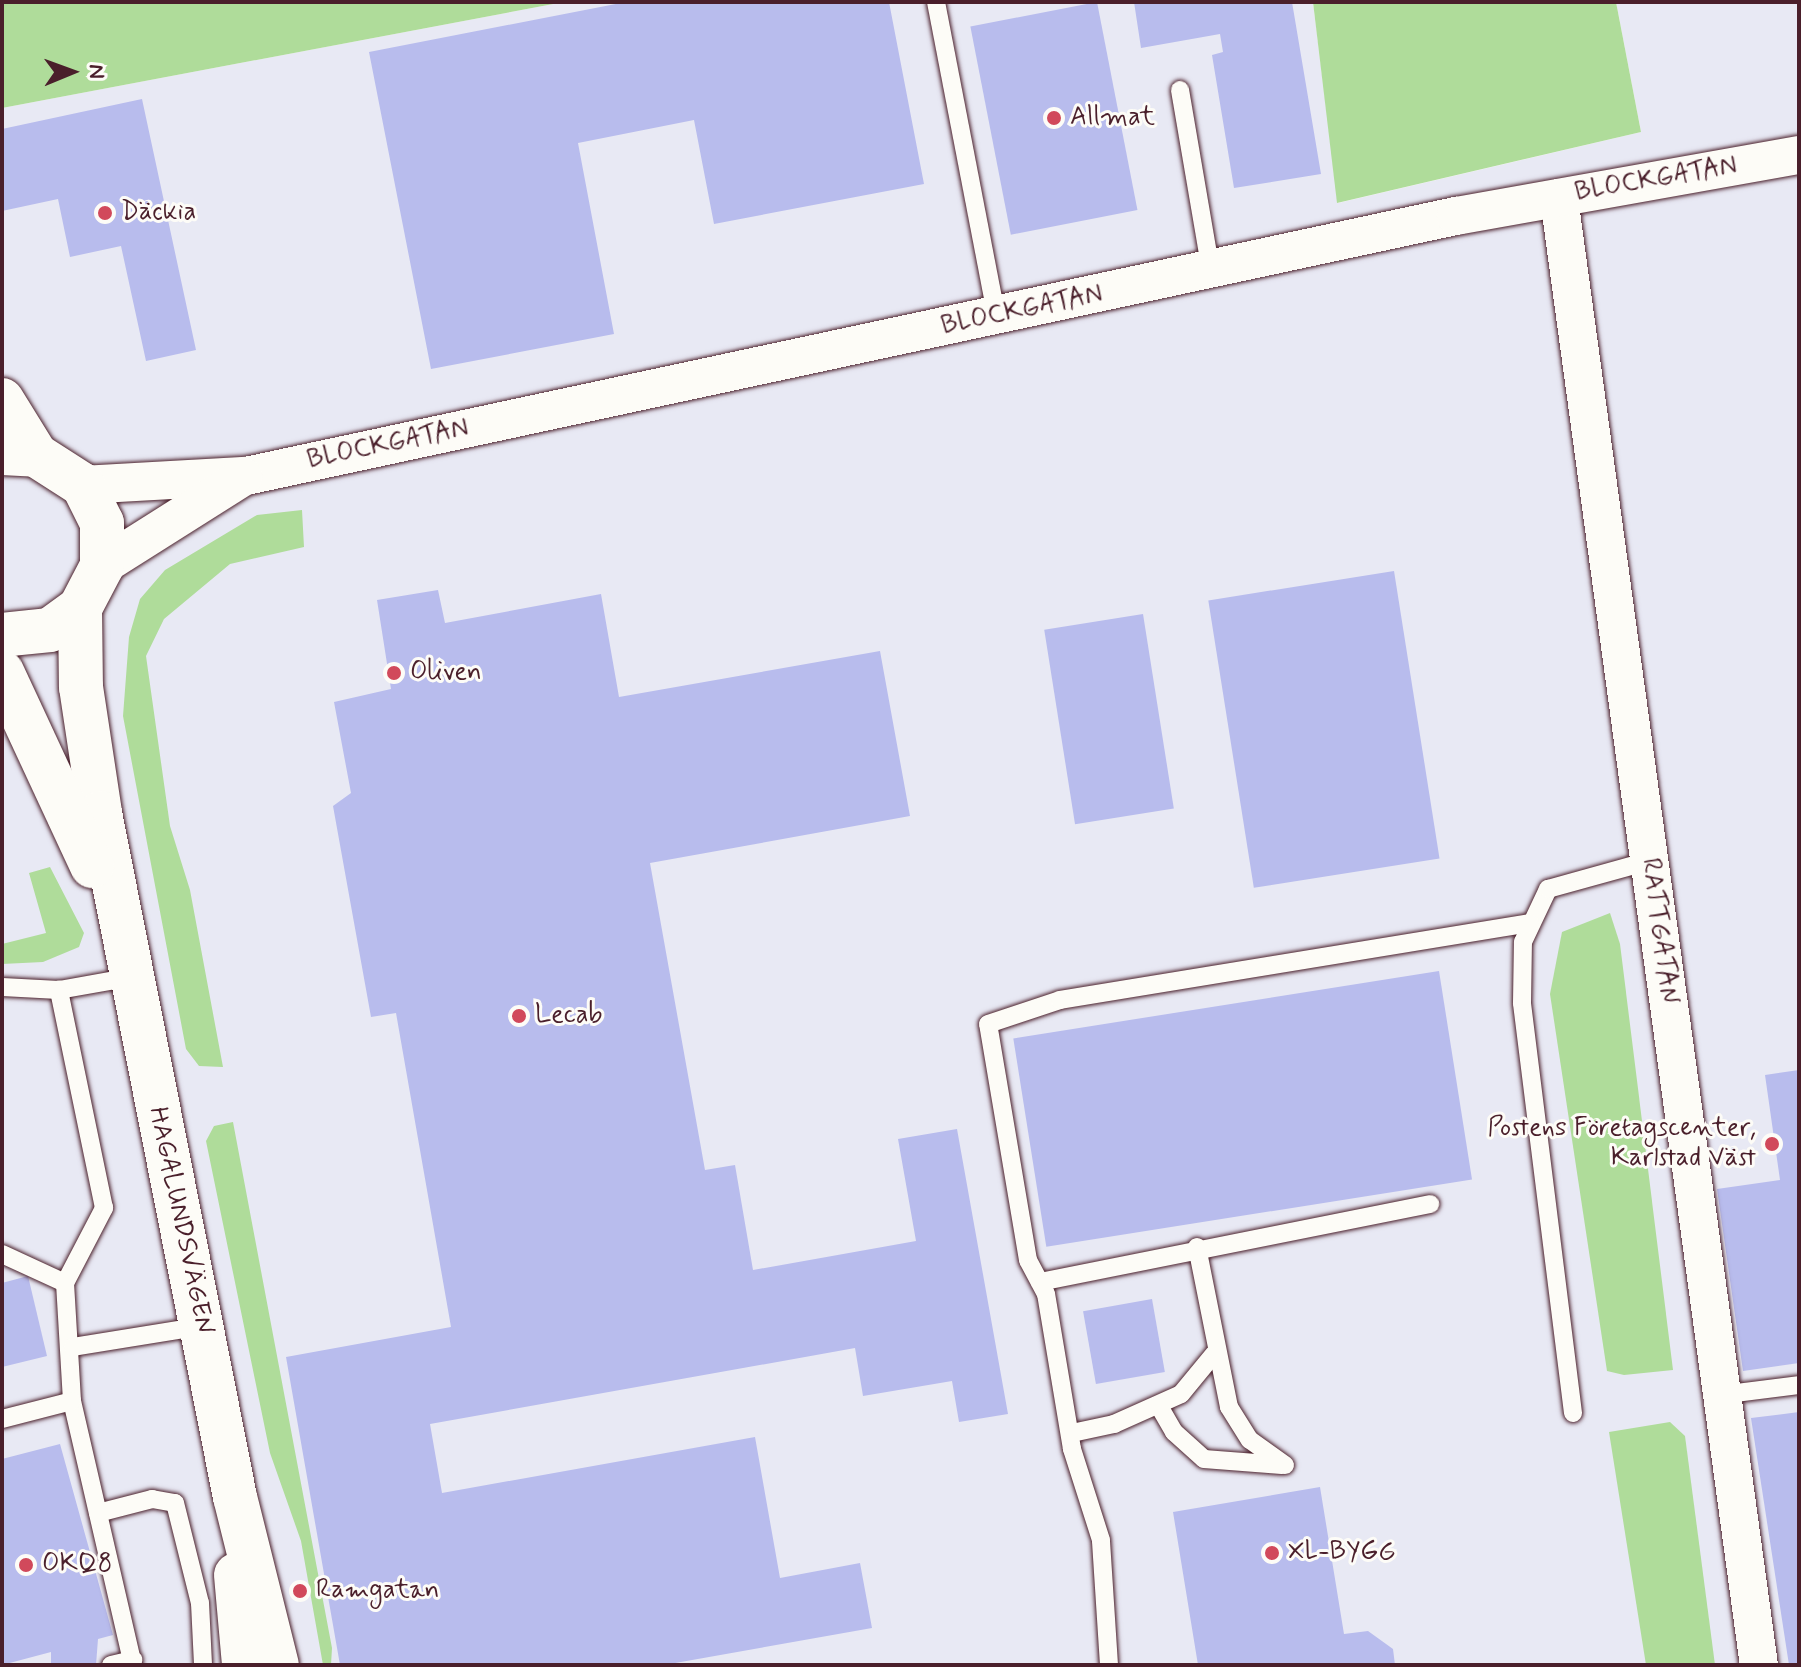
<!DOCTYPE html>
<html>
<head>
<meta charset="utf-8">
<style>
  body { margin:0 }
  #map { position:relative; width:1801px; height:1667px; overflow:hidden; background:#fdfcf7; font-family:Mynerve,sans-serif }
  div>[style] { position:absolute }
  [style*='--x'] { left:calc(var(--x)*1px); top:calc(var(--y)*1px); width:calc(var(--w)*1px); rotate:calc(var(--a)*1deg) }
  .built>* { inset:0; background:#e8e9f4 }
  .green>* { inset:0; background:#afdc9a }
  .building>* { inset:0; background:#b8bced; transform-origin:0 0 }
  .roads { filter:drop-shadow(0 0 2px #4a1f2b) drop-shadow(0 0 2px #4a1f2b) }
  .service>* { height:18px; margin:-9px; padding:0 9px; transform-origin:9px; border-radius:9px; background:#fdfcf7 }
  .minor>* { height:38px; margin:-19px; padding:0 19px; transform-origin:19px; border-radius:19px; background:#fdfcf7 }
  .tertiary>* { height:44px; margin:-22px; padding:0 22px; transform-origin:22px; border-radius:22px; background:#fdfcf7 }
  .dots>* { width:22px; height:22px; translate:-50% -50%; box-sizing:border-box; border:4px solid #fdfcf7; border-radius:50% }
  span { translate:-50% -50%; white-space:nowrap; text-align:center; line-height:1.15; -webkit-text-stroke:6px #fdfcf7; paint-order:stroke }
  .poi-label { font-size:26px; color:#4a1f2b }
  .left { translate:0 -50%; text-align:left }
  .right { translate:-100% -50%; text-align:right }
  .street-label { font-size:26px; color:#4a1f2b }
  .frame { position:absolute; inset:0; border:4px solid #4a1f2b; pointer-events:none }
  .north { position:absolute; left:32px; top:32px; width:80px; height:80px; -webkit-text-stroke:6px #fdfcf7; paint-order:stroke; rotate:89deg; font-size:22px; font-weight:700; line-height:32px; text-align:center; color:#4a1f2b }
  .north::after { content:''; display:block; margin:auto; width:28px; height:36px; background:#4a1f2b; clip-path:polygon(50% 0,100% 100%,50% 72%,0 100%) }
</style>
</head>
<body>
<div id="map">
  <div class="built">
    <i style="clip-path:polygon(564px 2px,1313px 2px,1338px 203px,1641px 132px,1616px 2px,1799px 2px,1799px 1665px,2px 1665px,2px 108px)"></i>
  </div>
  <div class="green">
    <i style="clip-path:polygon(2px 2px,564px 2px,2px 108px)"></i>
    <i style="clip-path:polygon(1313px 2px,1616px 2px,1641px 132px,1337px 203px)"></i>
    <i style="clip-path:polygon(302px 510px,304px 547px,230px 564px,164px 619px,146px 656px,170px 826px,190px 890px,223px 1067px,199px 1066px,186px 1049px,123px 716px,129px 637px,140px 599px,165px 570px,257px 515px)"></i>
    <i style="clip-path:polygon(50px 867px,84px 933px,79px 947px,43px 962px,2px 964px,2px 944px,46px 933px,29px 873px)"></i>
    <i style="clip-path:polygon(1610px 913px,1620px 944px,1673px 1370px,1624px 1375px,1607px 1371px,1550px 994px,1562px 932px)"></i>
    <i style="clip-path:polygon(233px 1122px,332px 1648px,331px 1665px,323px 1665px,301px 1541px,270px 1453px,206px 1141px,214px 1126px)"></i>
    <i style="clip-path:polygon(1670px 1422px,1685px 1436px,1715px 1665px,1646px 1665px,1609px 1432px)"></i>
  </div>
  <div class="building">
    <i style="clip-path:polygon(626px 2px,889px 2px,924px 184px,714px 224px,694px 120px,578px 143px,614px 334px,431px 369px,369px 52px)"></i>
    <i style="left:1097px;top:2px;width:212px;height:129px;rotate:79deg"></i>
    <i style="clip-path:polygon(1134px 2px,1292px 2px,1321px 174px,1234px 188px,1212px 55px,1223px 52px,1220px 34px,1141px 48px)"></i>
    <i style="clip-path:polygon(142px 99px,196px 350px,146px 361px,121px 246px,70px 257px,58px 199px,2px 211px,2px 129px)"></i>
    <i style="left:1394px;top:571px;width:291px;height:188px;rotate:81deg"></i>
    <i style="clip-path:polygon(438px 590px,445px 623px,601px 594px,619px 697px,880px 651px,910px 816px,650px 863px,705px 1170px,735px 1165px,753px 1270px,916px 1241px,898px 1139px,957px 1129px,1008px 1414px,959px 1422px,952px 1381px,863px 1396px,855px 1348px,430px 1424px,442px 1493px,755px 1437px,780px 1578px,860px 1563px,872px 1628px,664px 1665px,340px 1665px,286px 1357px,451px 1327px,396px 1013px,371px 1017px,333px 806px,351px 793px,334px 702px,391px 689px,377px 600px)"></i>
    <i style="left:1143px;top:614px;width:197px;height:100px;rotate:81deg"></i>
    <i style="left:1439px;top:971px;width:211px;height:431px;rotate:81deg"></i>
    <i style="clip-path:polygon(1799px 1070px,1799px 1363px,1743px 1371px,1717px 1189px,1780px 1180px,1765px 1075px)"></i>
    <i style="clip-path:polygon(28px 1276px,47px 1356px,2px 1367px,2px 1283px)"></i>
    <i style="left:1152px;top:1299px;width:74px;height:70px;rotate:80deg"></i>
    <i style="clip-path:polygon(1799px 1412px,1799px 1665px,1789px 1665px,1751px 1418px)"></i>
    <i style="clip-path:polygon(60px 1444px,113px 1635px,98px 1639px,96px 1665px,51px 1665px,51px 1652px,2px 1665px,2px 1459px)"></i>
    <i style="clip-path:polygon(1320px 1487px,1344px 1634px,1368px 1631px,1393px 1649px,1395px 1665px,1198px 1665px,1173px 1512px)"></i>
  </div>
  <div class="roads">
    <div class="service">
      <i style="--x:936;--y:2;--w:322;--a:79.1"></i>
      <i style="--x:1180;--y:90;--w:184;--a:80.3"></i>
      <i style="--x:2;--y:987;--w:57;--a:3"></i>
      <i style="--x:1197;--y:1247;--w:163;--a:78.7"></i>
      <i style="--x:1229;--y:1407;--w:39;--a:58"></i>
      <i style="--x:1250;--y:1440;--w:43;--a:35.5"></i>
      <i style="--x:2;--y:1254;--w:69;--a:24.7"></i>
      <i style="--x:65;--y:1283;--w:118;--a:86.6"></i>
      <i style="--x:72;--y:1401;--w:271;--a:77"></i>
      <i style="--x:1040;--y:1282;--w:398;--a:-11.3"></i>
      <i style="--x:65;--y:1283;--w:85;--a:-62.5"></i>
      <i style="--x:104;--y:1208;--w:223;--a:-101.7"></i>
      <i style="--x:59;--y:990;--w:75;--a:-10"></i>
      <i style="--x:73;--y:1347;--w:131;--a:-9.2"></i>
      <i style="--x:1720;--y:1395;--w:80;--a:-7.2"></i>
      <i style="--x:1159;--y:1406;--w:30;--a:60"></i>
      <i style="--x:1174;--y:1432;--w:40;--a:42"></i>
      <i style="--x:1204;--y:1459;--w:78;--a:4.4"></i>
      <i style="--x:1573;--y:1413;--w:413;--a:-97.1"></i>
      <i style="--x:1522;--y:1003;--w:61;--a:-89.1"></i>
      <i style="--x:1523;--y:942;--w:59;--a:-64.7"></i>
      <i style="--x:1548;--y:889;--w:105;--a:-15.5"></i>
      <i style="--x:2;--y:1419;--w:72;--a:-14.4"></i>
      <i style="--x:1072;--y:1433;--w:43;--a:-12.1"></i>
      <i style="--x:1114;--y:1424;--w:73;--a:-24.1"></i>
      <i style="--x:1181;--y:1394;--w:52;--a:-50.5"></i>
      <i style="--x:98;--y:1513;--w:56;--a:-14.5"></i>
      <i style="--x:152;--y:1499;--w:23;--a:10"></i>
      <i style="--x:175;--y:1503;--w:103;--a:76"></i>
      <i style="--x:200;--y:1603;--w:62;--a:87.2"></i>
      <i style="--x:111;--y:1665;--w:23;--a:-13"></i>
      <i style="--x:1109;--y:1665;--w:125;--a:-93.7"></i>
      <i style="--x:1101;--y:1540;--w:96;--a:-107.7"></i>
      <i style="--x:1072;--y:1449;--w:157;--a:-99.5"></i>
      <i style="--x:1046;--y:1294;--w:38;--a:-118"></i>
      <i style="--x:1028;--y:1260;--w:239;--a:-99.6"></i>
      <i style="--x:988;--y:1024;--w:76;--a:-18.4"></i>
      <i style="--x:1060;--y:1000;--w:476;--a:-9.3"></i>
    </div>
    <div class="minor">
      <i style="--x:1559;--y:198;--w:1481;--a:82.24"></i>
      <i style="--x:83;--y:485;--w:163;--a:-3.2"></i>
      <i style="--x:246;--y:476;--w:1238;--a:-12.13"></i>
      <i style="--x:1456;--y:216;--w:348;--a:-10.1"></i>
      <i style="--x:102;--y:566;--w:167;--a:-32.3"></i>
    </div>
    <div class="tertiary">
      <i style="--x:2;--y:400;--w:65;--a:58.3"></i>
      <i style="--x:2;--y:453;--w:34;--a:3"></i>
      <i style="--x:36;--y:455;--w:56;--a:32.6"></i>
      <i style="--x:83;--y:485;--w:42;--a:63.4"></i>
      <i style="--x:102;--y:523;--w:43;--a:90"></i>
      <i style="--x:102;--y:566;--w:47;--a:117.6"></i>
      <i style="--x:80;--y:608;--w:37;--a:144"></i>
      <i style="--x:50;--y:630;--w:48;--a:174.1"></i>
      <i style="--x:80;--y:608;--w:79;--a:89.3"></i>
      <i style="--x:81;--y:687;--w:127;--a:81.4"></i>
      <i style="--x:100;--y:813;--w:697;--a:78.84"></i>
      <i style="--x:235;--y:1497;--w:173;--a:76"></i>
      <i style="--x:2;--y:672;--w:214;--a:65.1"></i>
      <i style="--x:236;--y:1575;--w:90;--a:84.9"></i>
    </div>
  </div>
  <div class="dots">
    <i style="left:1054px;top:118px;background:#d1495b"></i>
    <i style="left:105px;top:213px;background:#d1495b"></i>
    <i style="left:394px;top:673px;background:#d1495b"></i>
    <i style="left:519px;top:1016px;background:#d1495b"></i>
    <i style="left:1772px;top:1144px;background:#d1495b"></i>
    <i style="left:1272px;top:1553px;background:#d1495b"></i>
    <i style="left:26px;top:1565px;background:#d1495b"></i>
    <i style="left:300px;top:1591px;background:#d1495b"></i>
  </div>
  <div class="poi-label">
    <span class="left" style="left:1070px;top:118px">Allmat</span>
    <span class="left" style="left:121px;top:213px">Däckia</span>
    <span class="left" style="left:410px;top:673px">Oliven</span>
    <span class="left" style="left:535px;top:1016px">Lecab</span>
    <span class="right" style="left:1756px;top:1144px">Postens Företagscenter,<br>Karlstad Väst</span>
    <span class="left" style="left:1288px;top:1553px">XL-BYGG</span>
    <span class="left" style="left:42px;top:1565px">OKQ8</span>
    <span class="left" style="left:316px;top:1591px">Ramgatan</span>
  </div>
  <div class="street-label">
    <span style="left:1656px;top:180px;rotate:-10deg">BLOCKGATAN</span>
    <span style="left:1022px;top:311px;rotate:-12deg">BLOCKGATAN</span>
    <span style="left:388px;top:445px;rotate:-12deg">BLOCKGATAN</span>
    <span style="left:1659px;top:931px;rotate:82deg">RATTGATAN</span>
    <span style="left:180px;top:1221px;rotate:78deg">HAGALUNDSVÄGEN</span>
  </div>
  <div class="frame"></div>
  <div class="north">N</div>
</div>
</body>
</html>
